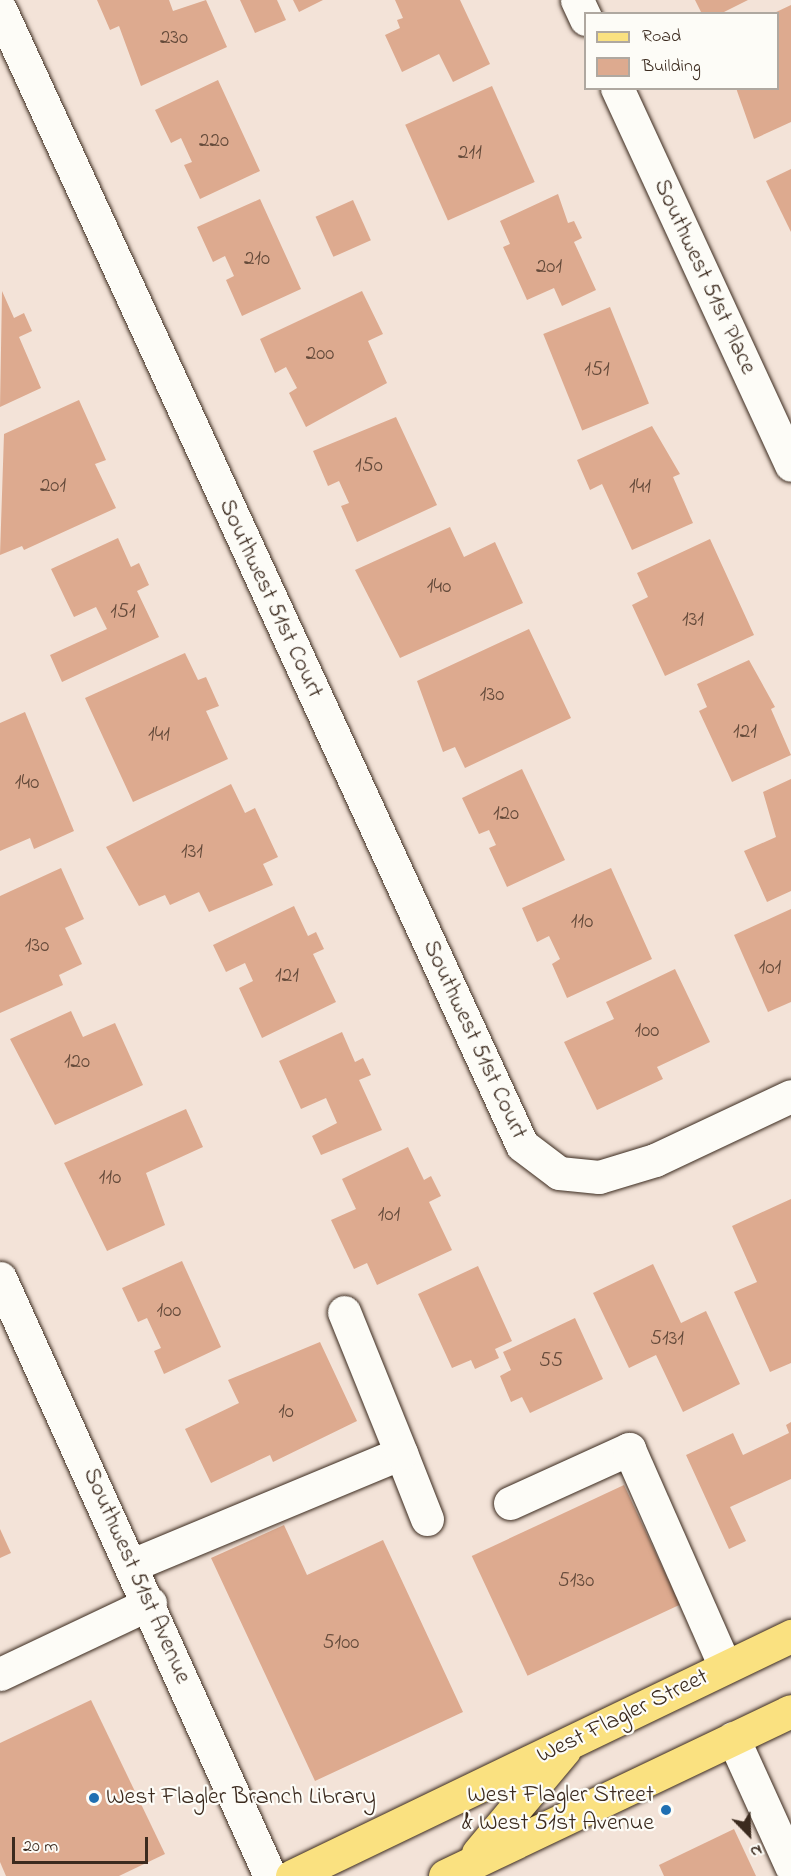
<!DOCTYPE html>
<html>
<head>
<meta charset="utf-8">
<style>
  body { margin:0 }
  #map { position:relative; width:791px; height:1876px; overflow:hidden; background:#f3e3d8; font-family:"Indie Flower",sans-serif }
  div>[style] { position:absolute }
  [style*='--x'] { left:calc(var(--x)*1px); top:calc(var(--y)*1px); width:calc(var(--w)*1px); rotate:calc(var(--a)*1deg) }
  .building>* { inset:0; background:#ddaa8f; transform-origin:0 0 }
  .roads { filter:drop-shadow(0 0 2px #3b2a1e) drop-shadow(0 0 2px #3b2a1e) }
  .minor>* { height:33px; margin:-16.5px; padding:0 16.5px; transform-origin:16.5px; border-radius:16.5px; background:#fdfcf7 }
  .major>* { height:33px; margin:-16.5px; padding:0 16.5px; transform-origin:16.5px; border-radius:16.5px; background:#fae180 }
  .dots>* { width:16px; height:16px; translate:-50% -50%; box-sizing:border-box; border:3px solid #fdfcf7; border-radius:50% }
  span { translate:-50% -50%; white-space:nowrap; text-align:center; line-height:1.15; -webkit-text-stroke:4.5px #fdfcf7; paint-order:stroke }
  .number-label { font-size:21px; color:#644a3a }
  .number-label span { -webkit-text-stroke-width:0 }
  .street-label { font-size:24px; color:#3b2a1e }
  .poi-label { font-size:24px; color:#3b2a1e }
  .right { translate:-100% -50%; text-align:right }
  .left { translate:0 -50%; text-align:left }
  .legend { position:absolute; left:584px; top:12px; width:195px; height:78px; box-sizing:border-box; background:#fdfcf7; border:2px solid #afa8a0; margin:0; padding:8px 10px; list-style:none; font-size:18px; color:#3b2a1e }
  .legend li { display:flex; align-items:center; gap:12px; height:30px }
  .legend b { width:30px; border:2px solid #afa8a0 }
  .north { position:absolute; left:719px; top:1804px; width:60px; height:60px; -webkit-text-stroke:4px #fdfcf7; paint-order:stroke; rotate:157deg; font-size:16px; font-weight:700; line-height:24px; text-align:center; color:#3b2a1e }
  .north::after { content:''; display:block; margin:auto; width:21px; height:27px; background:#3b2a1e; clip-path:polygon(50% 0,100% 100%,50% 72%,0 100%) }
  .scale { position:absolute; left:12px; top:1837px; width:136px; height:27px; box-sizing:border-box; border:3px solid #3b2a1e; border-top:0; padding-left:8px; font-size:18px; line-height:21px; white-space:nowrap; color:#3b2a1e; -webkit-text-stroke:4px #fdfcf7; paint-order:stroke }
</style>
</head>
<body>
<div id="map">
  <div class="building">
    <i style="clip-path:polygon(97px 0,169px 0,173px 11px,206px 0,227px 47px,141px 86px,119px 26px,110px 30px)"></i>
    <i style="clip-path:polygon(240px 0,277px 0,286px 20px,255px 33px)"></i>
    <i style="clip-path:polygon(293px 0,323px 0,299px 12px)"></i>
    <i style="clip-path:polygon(395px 0,460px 0,490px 64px,453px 82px,439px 54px,402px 72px,385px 35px,400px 28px,397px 20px,403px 18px)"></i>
    <i style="clip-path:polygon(695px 0,748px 0,720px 14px,702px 14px)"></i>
    <i style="clip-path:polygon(791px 5px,791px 122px,754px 139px,736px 88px,778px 88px,778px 14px,772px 14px)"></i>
    <i style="clip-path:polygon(218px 80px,260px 171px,200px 199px,184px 165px,192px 162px,181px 138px,171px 143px,155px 110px)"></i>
    <i style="left:492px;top:86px;width:105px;height:95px;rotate:66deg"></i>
    <i style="clip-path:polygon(791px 169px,791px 232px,766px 181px)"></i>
    <i style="clip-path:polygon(558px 194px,568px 223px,574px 221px,582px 238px,574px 242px,596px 290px,562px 306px,554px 288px,527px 300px,503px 247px,510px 244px,500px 221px)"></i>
    <i style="clip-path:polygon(260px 199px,301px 289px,242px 316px,226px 280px,234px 276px,225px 256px,213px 262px,197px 227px)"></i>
    <i style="left:353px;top:200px;width:44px;height:41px;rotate:66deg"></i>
    <i style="clip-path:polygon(2px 291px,14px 318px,24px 313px,32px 331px,19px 337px,41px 388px,0 407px)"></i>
    <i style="clip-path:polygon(362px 291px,383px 334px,368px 341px,387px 383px,306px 427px,289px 393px,297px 388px,286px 367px,275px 373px,260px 339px)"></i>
    <i style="left:610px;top:307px;width:104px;height:72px;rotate:68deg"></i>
    <i style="clip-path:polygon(79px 400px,106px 460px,95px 464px,116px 508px,24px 550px,22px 546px,0 555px,4px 434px)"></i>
    <i style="clip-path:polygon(396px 417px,437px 505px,357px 542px,341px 506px,349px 503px,339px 481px,328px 486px,313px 451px)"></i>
    <i style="clip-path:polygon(652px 426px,680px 474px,673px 477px,693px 523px,632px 550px,602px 484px,590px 490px,577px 460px)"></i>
    <i style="clip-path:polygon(450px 527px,464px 557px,495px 542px,523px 603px,400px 658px,355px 570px)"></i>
    <i style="clip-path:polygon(118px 538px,131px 567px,139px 563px,149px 585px,137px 591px,159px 637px,62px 682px,50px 655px,107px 629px,96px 607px,74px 617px,51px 569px)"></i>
    <i style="clip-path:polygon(710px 539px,754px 635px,665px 676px,632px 605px,648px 597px,637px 573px)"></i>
    <i style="clip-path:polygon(529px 629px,571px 718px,465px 768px,455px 747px,443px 752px,417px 681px)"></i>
    <i style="clip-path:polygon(185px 653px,198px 680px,206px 677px,219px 706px,206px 711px,228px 759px,133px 802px,85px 698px)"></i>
    <i style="clip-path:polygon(749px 660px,775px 707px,771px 709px,791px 755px,732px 782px,699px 711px,707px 707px,697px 684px)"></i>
    <i style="clip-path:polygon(25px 712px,74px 831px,34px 849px,30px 838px,0 851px,0 723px)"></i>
    <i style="clip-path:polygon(522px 769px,565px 860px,507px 887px,489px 848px,496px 845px,489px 830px,479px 834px,462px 798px)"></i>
    <i style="clip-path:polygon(791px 779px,791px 891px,767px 902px,744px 851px,776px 837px,763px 792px)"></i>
    <i style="clip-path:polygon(231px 784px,245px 813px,255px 808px,278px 857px,263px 864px,273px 885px,209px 912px,199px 892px,170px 905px,165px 895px,139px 906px,106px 847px)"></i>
    <i style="clip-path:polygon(61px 868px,84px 919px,65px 928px,82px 964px,59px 975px,63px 985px,0 1013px,0 896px)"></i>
    <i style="clip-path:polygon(611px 868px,652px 959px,567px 998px,552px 964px,560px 959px,549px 936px,537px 942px,522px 908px)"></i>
    <i style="clip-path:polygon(294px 906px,308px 936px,316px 932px,324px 949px,313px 954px,336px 1002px,262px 1038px,239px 988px,253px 981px,245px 963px,226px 972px,213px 945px)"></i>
    <i style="clip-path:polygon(791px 909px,791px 1002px,768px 1012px,734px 935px)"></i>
    <i style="clip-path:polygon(675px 969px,710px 1042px,657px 1067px,663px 1079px,597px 1110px,564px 1042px,614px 1019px,606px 1002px)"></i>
    <i style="clip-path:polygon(71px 1011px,83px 1037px,115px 1023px,143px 1085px,55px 1125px,10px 1039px)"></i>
    <i style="clip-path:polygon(342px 1032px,355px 1062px,363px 1058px,371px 1075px,359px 1080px,382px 1130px,321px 1155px,312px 1136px,337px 1123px,326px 1098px,301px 1109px,279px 1061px)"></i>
    <i style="clip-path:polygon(186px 1109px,203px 1147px,146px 1173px,165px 1225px,107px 1251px,64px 1163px)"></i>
    <i style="clip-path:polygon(408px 1147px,424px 1180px,431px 1176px,441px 1196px,429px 1202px,452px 1250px,377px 1285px,367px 1263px,354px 1269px,331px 1220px,356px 1209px,342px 1179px)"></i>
    <i style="clip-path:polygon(791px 1199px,791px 1363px,770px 1372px,734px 1292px,757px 1282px,732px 1226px)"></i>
    <i style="clip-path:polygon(182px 1261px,221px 1347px,164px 1374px,154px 1351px,161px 1348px,147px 1318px,138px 1322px,122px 1288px)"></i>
    <i style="clip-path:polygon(653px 1264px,681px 1323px,706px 1311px,740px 1384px,683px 1412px,656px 1355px,629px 1368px,593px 1293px)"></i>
    <i style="clip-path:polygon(478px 1266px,512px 1341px,495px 1349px,499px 1358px,475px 1369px,471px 1360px,452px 1368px,418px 1294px)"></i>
    <i style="clip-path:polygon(575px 1318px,603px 1379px,530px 1413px,522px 1397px,511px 1402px,500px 1376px,511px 1370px,503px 1352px)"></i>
    <i style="clip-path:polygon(320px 1342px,357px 1421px,273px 1462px,270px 1455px,211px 1483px,185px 1429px,239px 1403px,228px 1380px)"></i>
    <i style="clip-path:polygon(791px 1422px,791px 1479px,730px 1507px,746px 1541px,729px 1549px,686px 1455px,733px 1433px,743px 1455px,789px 1433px,786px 1425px)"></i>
    <i style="left:624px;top:1485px;width:132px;height:168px;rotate:65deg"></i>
    <i style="clip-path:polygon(284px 1525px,307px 1575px,383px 1540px,463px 1712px,315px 1781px,211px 1558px)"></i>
    <i style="clip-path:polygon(0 1529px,11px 1553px,0 1558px)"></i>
    <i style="clip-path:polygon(91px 1700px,165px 1854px,119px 1876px,6px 1876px,0 1862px,0 1743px)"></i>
    <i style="clip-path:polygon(734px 1829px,756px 1876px,664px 1876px,659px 1865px)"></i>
  </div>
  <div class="roads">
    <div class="minor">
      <i style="--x:577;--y:0;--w:21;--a:65"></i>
      <i style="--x:0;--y:9;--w:1250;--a:65.32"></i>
      <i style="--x:522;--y:1145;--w:46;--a:37.1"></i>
      <i style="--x:559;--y:1173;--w:40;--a:5.7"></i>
      <i style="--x:599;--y:1177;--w:59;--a:-16.9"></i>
      <i style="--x:655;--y:1160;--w:150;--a:-25.2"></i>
      <i style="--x:617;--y:88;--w:415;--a:65.2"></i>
      <i style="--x:0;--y:1278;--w:656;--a:65.7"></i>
      <i style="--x:401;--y:1453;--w:71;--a:68.5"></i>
      <i style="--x:510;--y:1503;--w:131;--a:-24.4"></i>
      <i style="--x:629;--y:1449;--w:238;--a:66.2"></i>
      <i style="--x:132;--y:1565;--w:291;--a:-22.6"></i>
      <i style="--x:401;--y:1453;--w:152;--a:-112"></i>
      <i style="--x:0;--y:1674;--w:166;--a:-25.3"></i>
      <i style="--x:733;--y:1738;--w:141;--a:65.6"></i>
    </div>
    <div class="major">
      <i style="--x:478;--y:1853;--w:134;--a:-50.1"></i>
      <i style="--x:292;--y:1876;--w:554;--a:-25.69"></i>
      <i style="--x:445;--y:1876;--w:383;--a:-25.5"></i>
    </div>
  </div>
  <div class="dots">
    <i style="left:94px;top:1798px;background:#1f6fb2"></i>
    <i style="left:666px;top:1810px;background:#1f6fb2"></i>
  </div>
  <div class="number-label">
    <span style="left:174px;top:38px">230</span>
    <span style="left:214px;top:141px">220</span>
    <span style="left:470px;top:153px">211</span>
    <span style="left:257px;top:259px">210</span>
    <span style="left:549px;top:267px">201</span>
    <span style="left:320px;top:354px">200</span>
    <span style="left:597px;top:370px">151</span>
    <span style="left:369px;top:466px">150</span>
    <span style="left:53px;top:486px">201</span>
    <span style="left:640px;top:487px">141</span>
    <span style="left:439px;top:587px">140</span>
    <span style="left:123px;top:612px">151</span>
    <span style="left:693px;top:620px">131</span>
    <span style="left:492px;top:695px">130</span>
    <span style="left:745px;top:732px">121</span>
    <span style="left:159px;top:735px">141</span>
    <span style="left:27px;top:783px">140</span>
    <span style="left:506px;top:814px">120</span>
    <span style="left:192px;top:852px">131</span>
    <span style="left:582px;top:922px">110</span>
    <span style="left:37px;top:946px">130</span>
    <span style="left:770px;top:968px">101</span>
    <span style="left:287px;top:976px">121</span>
    <span style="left:647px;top:1031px">100</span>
    <span style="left:77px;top:1062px">120</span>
    <span style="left:110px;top:1178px">110</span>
    <span style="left:389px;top:1215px">101</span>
    <span style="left:169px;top:1311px">100</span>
    <span style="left:667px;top:1339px">5131</span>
    <span style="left:551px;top:1361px">55</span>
    <span style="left:286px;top:1412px">10</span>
    <span style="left:576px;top:1581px">5130</span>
    <span style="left:341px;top:1643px">5100</span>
  </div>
  <div class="street-label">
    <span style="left:704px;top:277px;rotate:65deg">Southwest 51st Place</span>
    <span style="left:270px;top:599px;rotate:65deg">Southwest 51st Court</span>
    <span style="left:474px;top:1040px;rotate:65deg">Southwest 51st Court</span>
    <span style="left:136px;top:1576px;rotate:66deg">Southwest 51st Avenue</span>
    <span style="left:623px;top:1717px;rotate:-26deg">West Flagler Street</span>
  </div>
  <div class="poi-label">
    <span class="right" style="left:654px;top:1810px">West Flagler Street<br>&amp; West 51st Avenue</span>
    <span class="left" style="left:106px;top:1798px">West Flagler Branch Library</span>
  </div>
  <ul class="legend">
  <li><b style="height:8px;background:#fae180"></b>Road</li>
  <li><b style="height:16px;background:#ddaa8f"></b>Building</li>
  </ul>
  <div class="north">N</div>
  <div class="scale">20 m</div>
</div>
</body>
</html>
